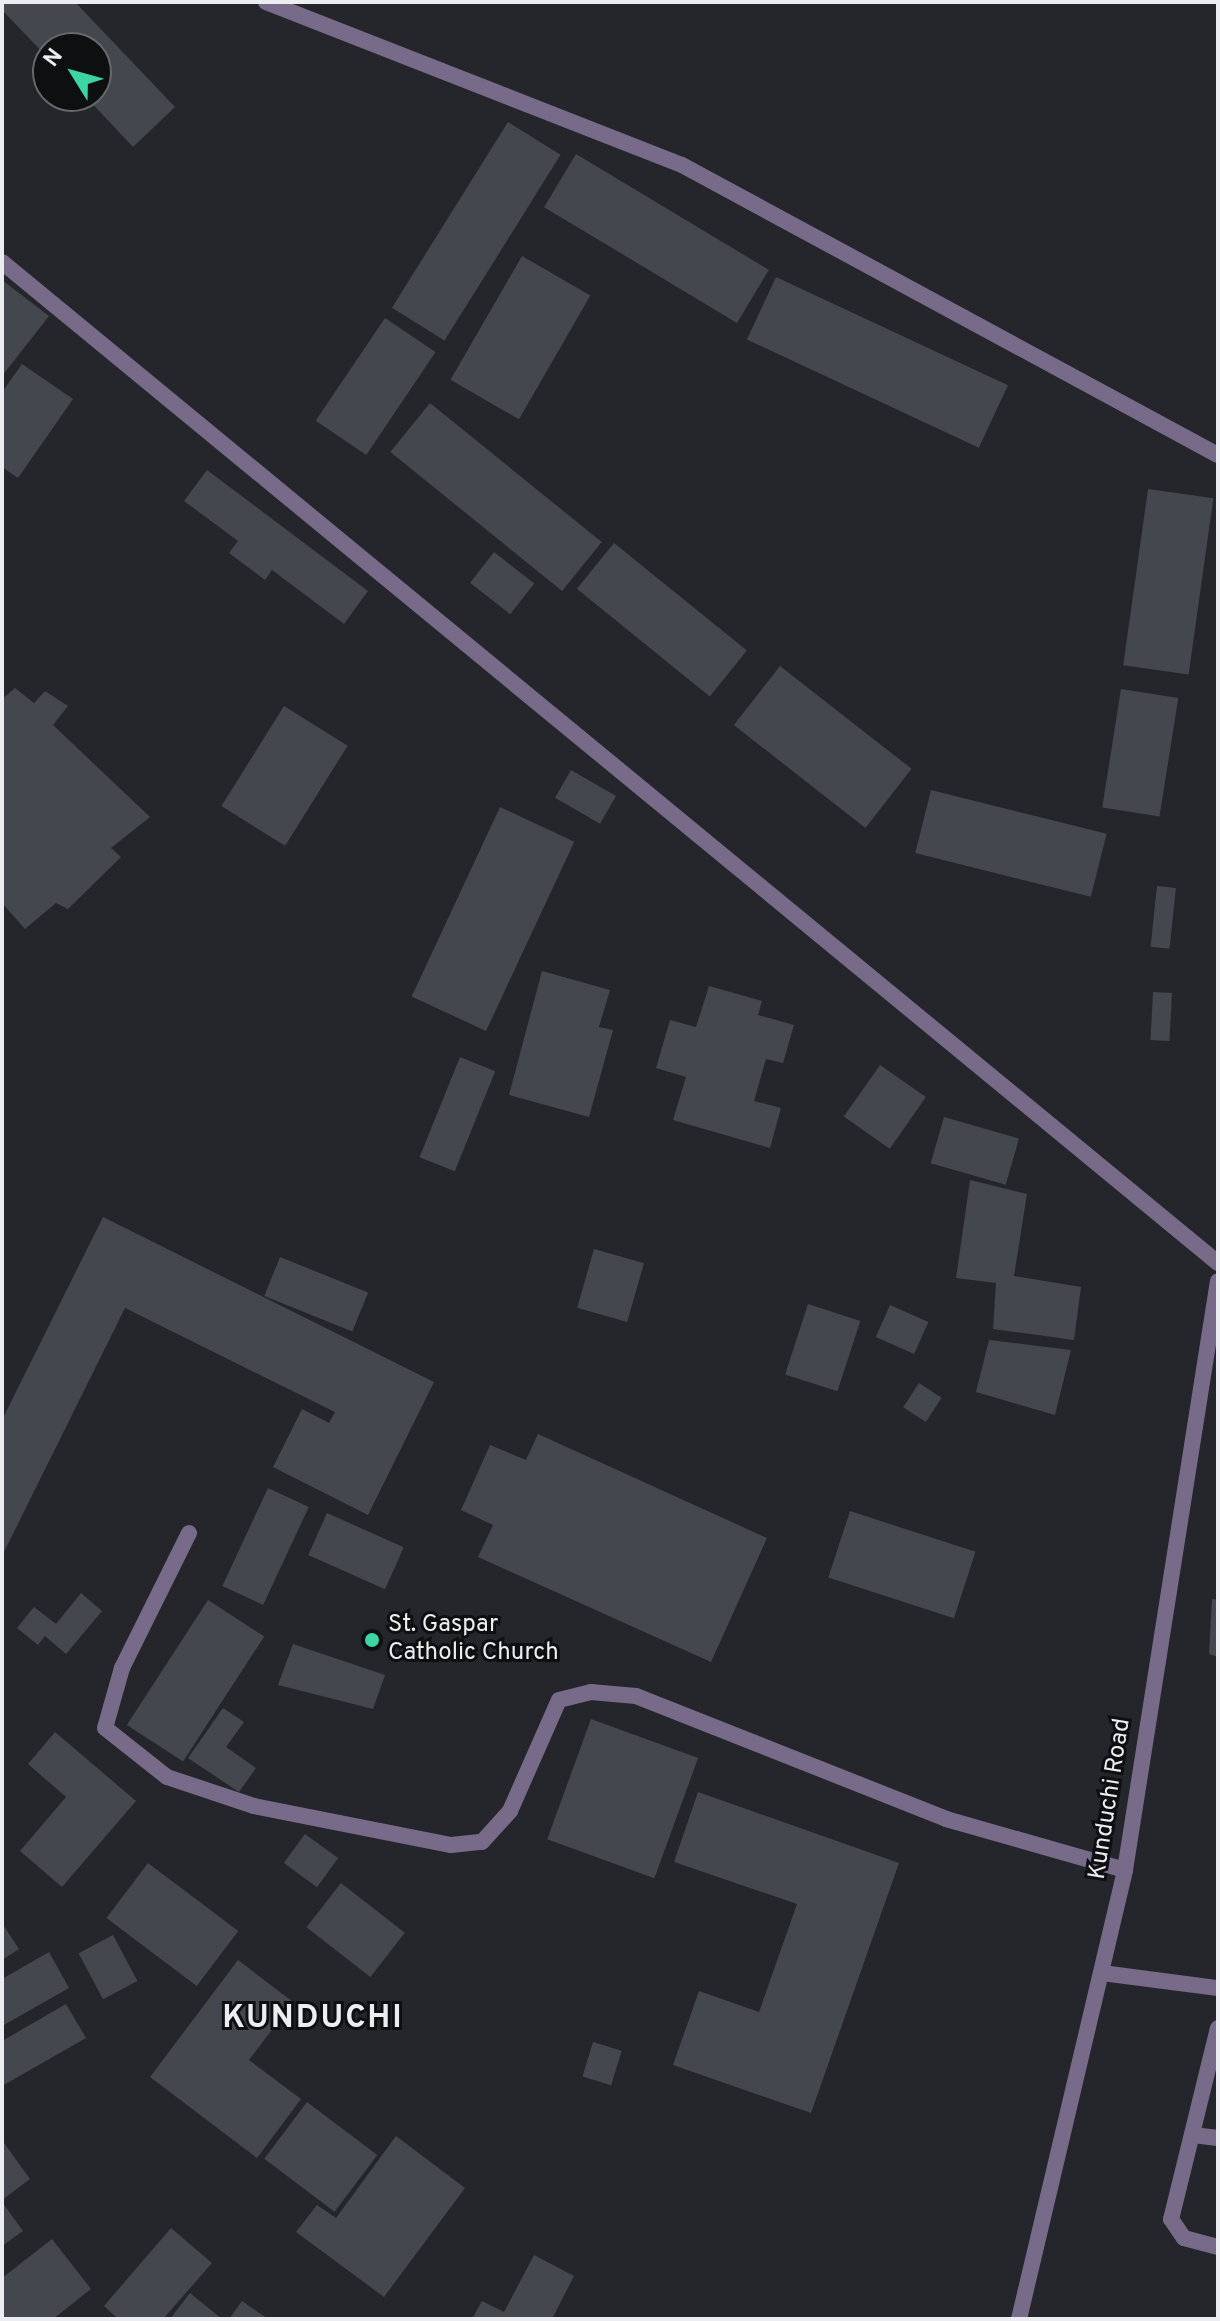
<!DOCTYPE html>
<html>
<head>
<meta charset="utf-8">
<style>
  body { margin:0 }
  #map { position:relative; width:1220px; height:2321px; overflow:hidden; background:#24262b; font-family:Overpass,sans-serif }
  div>[style] { position:absolute }
  [style*='--x'] { left:calc(var(--x)*1px); top:calc(var(--y)*1px); width:calc(var(--w)*1px); rotate:calc(var(--a)*1deg) }
  .building>* { inset:0; background:#44474d; transform-origin:0 0 }
  .service>* { height:16px; margin:-8px; padding:0 8px; transform-origin:8px; border-radius:8px; background:#786b8a }
  .minor>* { height:16px; margin:-8px; padding:0 8px; transform-origin:8px; border-radius:8px; background:#786b8a }
  .dots>* { width:22px; height:22px; translate:-50% -50%; box-sizing:border-box; border:4px solid #0e0f11; border-radius:50% }
  span { translate:-50% -50%; white-space:nowrap; text-align:center; line-height:1.15; -webkit-text-stroke:6px #0e0f11; paint-order:stroke }
  .poi-label { font-size:24px; color:#ebedf1 }
  .left { translate:0 -50%; text-align:left }
  .street-label { font-size:24px; color:#ebedf1 }
  .district-label { font-size:32px; color:#ebedf1; font-weight:700; letter-spacing:2px }
  .frame { position:absolute; inset:0; border:4px solid #ebedf1; pointer-events:none }
  .north { position:absolute; left:32px; top:32px; width:80px; height:80px; box-sizing:border-box; background:#0e0f11; border:2px solid #66686b; border-radius:50%; rotate:307deg; font-size:22px; font-weight:700; line-height:32px; text-align:center; color:#ebedf1 }
  .north::after { content:''; display:block; margin:auto; width:28px; height:36px; background:#3cd4a4; clip-path:polygon(50% 0,100% 100%,50% 72%,0 100%) }
</style>
</head>
<body>
<div id="map">
  <div class="building">
    <i style="clip-path:polygon(2px 2px,75px 2px,175px 107px,133px 147px,85px 96px,96px 96px,96px 48px,48px 48px,48px 58px,2px 10px)"></i>
    <i style="left:508px;top:122px;width:62px;height:219px;rotate:32deg"></i>
    <i style="left:576px;top:154px;width:225px;height:62px;rotate:31deg"></i>
    <i style="left:522px;top:256px;width:79px;height:143px;rotate:30deg"></i>
    <i style="left:776px;top:277px;width:256px;height:69px;rotate:25deg"></i>
    <i style="clip-path:polygon(2px 280px,49px 316px,2px 376px)"></i>
    <i style="left:385px;top:318px;width:61px;height:124px;rotate:34deg"></i>
    <i style="clip-path:polygon(22px 364px,73px 399px,18px 478px,2px 467px,2px 392px)"></i>
    <i style="left:430px;top:403px;width:221px;height:63px;rotate:39deg"></i>
    <i style="clip-path:polygon(207px 470px,368px 591px,344px 624px,272px 570px,265px 580px,229px 553px,238px 541px,184px 501px)"></i>
    <i style="left:1148px;top:489px;width:66px;height:178px;rotate:8deg"></i>
    <i style="left:614px;top:543px;width:171px;height:59px;rotate:39deg"></i>
    <i style="left:494px;top:552px;width:51px;height:39px;rotate:38deg"></i>
    <i style="left:780px;top:666px;width:167px;height:75px;rotate:38deg"></i>
    <i style="clip-path:polygon(15px 688px,34px 703px,45px 691px,68px 706px,53px 725px,150px 817px,111px 848px,121px 857px,68px 909px,56px 903px,25px 929px,2px 903px,2px 699px)"></i>
    <i style="left:1121px;top:689px;width:58px;height:120px;rotate:9deg"></i>
    <i style="left:284px;top:706px;width:75px;height:118px;rotate:32deg"></i>
    <i style="left:571px;top:770px;width:52px;height:32px;rotate:30deg"></i>
    <i style="left:931px;top:790px;width:181px;height:65px;rotate:14deg"></i>
    <i style="left:500px;top:807px;width:82px;height:209px;rotate:25deg"></i>
    <i style="left:1157px;top:886px;width:19px;height:61px;rotate:6deg"></i>
    <i style="clip-path:polygon(542px 971px,610px 990px,599px 1027px,613px 1030px,589px 1117px,509px 1095px)"></i>
    <i style="clip-path:polygon(709px 986px,762px 1001px,758px 1015px,794px 1025px,783px 1063px,766px 1059px,754px 1101px,781px 1108px,770px 1148px,673px 1120px,686px 1077px,656px 1068px,670px 1020px,696px 1027px)"></i>
    <i style="left:1153px;top:992px;width:19px;height:48px;rotate:3deg"></i>
    <i style="left:460px;top:1057px;width:38px;height:108px;rotate:22deg"></i>
    <i style="left:880px;top:1065px;width:56px;height:63px;rotate:35deg"></i>
    <i style="left:944px;top:1117px;width:78px;height:48px;rotate:16deg"></i>
    <i style="clip-path:polygon(970px 1180px,1027px 1194px,1014px 1276px,1081px 1287px,1074px 1340px,993px 1329px,996px 1283px,956px 1278px)"></i>
    <i style="clip-path:polygon(103px 1217px,434px 1382px,368px 1515px,273px 1467px,302px 1409px,329px 1423px,335px 1412px,125px 1308px,2px 1556px,2px 1420px)"></i>
    <i style="left:594px;top:1249px;width:52px;height:61px;rotate:16deg"></i>
    <i style="left:280px;top:1257px;width:95px;height:42px;rotate:22deg"></i>
    <i style="left:808px;top:1304px;width:55px;height:74px;rotate:18deg"></i>
    <i style="left:890px;top:1305px;width:42px;height:35px;rotate:24deg"></i>
    <i style="clip-path:polygon(989px 1340px,1071px 1350px,1055px 1415px,976px 1392px)"></i>
    <i style="left:919px;top:1383px;width:27px;height:29px;rotate:33deg"></i>
    <i style="clip-path:polygon(538px 1434px,767px 1538px,711px 1662px,478px 1557px,493px 1525px,461px 1510px,490px 1445px,526px 1460px)"></i>
    <i style="left:268px;top:1488px;width:45px;height:108px;rotate:25deg"></i>
    <i style="left:850px;top:1511px;width:132px;height:70px;rotate:18deg"></i>
    <i style="left:327px;top:1513px;width:84px;height:46px;rotate:24deg"></i>
    <i style="clip-path:polygon(81px 1593px,102px 1611px,66px 1654px,45px 1636px,38px 1645px,17px 1628px,34px 1607px,56px 1624px)"></i>
    <i style="clip-path:polygon(1212px 1599px,1218px 1600px,1218px 1657px,1209px 1654px)"></i>
    <i style="left:208px;top:1600px;width:67px;height:149px;rotate:33deg"></i>
    <i style="clip-path:polygon(293px 1644px,385px 1675px,373px 1709px,278px 1685px)"></i>
    <i style="clip-path:polygon(223px 1708px,244px 1722px,226px 1747px,256px 1768px,239px 1792px,188px 1758px)"></i>
    <i style="left:591px;top:1719px;width:114px;height:128px;rotate:20deg"></i>
    <i style="clip-path:polygon(55px 1732px,136px 1801px,62px 1887px,20px 1851px,66px 1797px,28px 1764px)"></i>
    <i style="clip-path:polygon(698px 1792px,899px 1863px,811px 2113px,673px 2065px,699px 1991px,759px 2012px,797px 1904px,674px 1862px)"></i>
    <i style="left:305px;top:1834px;width:41px;height:36px;rotate:36deg"></i>
    <i style="left:148px;top:1863px;width:113px;height:69px;rotate:37deg"></i>
    <i style="left:341px;top:1883px;width:81px;height:56px;rotate:38deg"></i>
    <i style="clip-path:polygon(2px 1923px,19px 1949px,2px 1960px)"></i>
    <i style="left:113px;top:1935px;width:52px;height:39px;rotate:62deg"></i>
    <i style="clip-path:polygon(49px 1952px,69px 1988px,2px 2026px,2px 1979px)"></i>
    <i style="clip-path:polygon(238px 1960px,293px 2002px,249px 2060px,301px 2099px,257px 2158px,150px 2077px)"></i>
    <i style="clip-path:polygon(66px 2004px,86px 2038px,2px 2086px,2px 2041px)"></i>
    <i style="left:593px;top:2042px;width:30px;height:36px;rotate:17deg"></i>
    <i style="left:307px;top:2102px;width:88px;height:71px;rotate:37deg"></i>
    <i style="clip-path:polygon(396px 2136px,465px 2188px,384px 2297px,296px 2232px,317px 2205px,336px 2218px)"></i>
    <i style="clip-path:polygon(2px 2140px,30px 2179px,2px 2200px)"></i>
    <i style="clip-path:polygon(2px 2202px,23px 2231px,2px 2246px)"></i>
    <i style="clip-path:polygon(171px 2228px,212px 2263px,163px 2319px,118px 2319px,104px 2306px)"></i>
    <i style="clip-path:polygon(52px 2239px,91px 2289px,53px 2319px,2px 2319px,2px 2278px)"></i>
    <i style="clip-path:polygon(534px 2255px,574px 2276px,552px 2319px,472px 2319px,482px 2301px,504px 2312px)"></i>
    <i style="clip-path:polygon(190px 2293px,222px 2319px,170px 2319px)"></i>
    <i style="clip-path:polygon(242px 2301px,268px 2319px,229px 2319px)"></i>
  </div>
  <div class="service">
    <i style="--x:266;--y:2;--w:447;--a:21.4"></i>
    <i style="--x:682;--y:165;--w:609;--a:28.42"></i>
    <i style="--x:189;--y:1533;--w:151;--a:116.4"></i>
    <i style="--x:122;--y:1668;--w:62;--a:105.8"></i>
    <i style="--x:105;--y:1728;--w:79;--a:38.3"></i>
    <i style="--x:167;--y:1777;--w:92;--a:18.4"></i>
    <i style="--x:254;--y:1806;--w:201;--a:11.2"></i>
    <i style="--x:451;--y:1845;--w:31;--a:-6"></i>
    <i style="--x:482;--y:1842;--w:42;--a:-47.9"></i>
    <i style="--x:510;--y:1811;--w:121;--a:-66.2"></i>
    <i style="--x:559;--y:1700;--w:33;--a:-14"></i>
    <i style="--x:591;--y:1692;--w:45;--a:5.1"></i>
    <i style="--x:636;--y:1696;--w:334;--a:21.6"></i>
    <i style="--x:946;--y:1819;--w:186;--a:15.9"></i>
    <i style="--x:1102;--y:1973;--w:117;--a:7.4"></i>
    <i style="--x:1218;--y:2028;--w:197;--a:103.8"></i>
    <i style="--x:1171;--y:2219;--w:23;--a:56"></i>
    <i style="--x:1184;--y:2238;--w:35;--a:15"></i>
    <i style="--x:1193;--y:2135;--w:25;--a:7"></i>
  </div>
  <div class="minor">
    <i style="--x:2;--y:262;--w:1575;--a:39.46"></i>
    <i style="--x:1019;--y:2319;--w:461;--a:-76.7"></i>
    <i style="--x:1125;--y:1870;--w:596;--a:-81.03"></i>
  </div>
  <div class="dots">
    <i style="left:372px;top:1640px;background:#3cd4a4"></i>
  </div>
  <div class="poi-label">
    <span class="left" style="left:388px;top:1640px">St. Gaspar<br>Catholic Church</span>
  </div>
  <div class="street-label">
    <span style="left:1111px;top:1799px;rotate:-81deg">Kunduchi Road</span>
  </div>
  <div class="district-label">
    <span style="left:313px;top:2019px">KUNDUCHI</span>
  </div>
  <div class="frame"></div>
  <div class="north">N</div>
</div>
</body>
</html>
